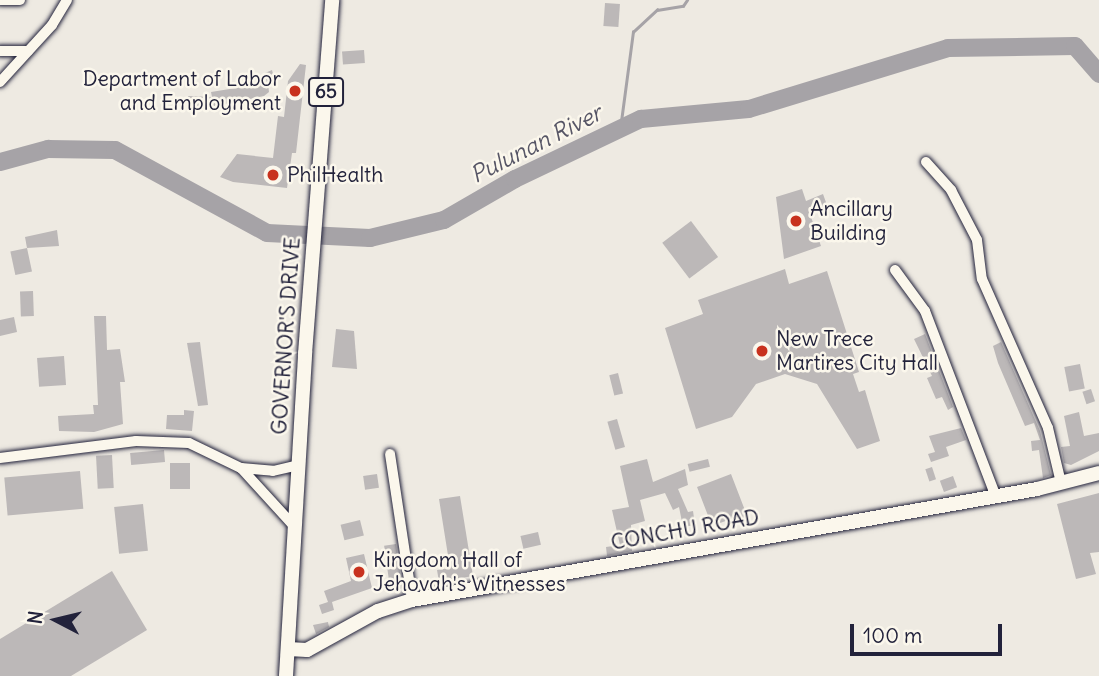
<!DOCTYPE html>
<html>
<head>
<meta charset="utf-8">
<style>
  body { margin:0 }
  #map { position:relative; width:1099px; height:676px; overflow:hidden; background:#eeeae2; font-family:Delius,sans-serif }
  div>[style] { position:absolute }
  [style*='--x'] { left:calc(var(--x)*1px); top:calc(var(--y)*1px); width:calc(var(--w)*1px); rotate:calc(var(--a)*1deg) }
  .stream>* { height:2.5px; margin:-1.25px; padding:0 1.25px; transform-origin:1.25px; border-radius:1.25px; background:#a6a3a7 }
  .river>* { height:18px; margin:-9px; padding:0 9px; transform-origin:9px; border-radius:9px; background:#a6a3a7 }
  .building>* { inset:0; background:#bcb8b8; transform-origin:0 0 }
  .roads { filter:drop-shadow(0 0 2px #22223b) drop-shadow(0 0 2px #22223b) }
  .minor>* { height:10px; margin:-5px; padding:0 5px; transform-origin:5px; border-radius:5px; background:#fbf7ec }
  .major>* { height:14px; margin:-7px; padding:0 7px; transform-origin:7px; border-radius:7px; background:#fbf7ec }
  .dots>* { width:19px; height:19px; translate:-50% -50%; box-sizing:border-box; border:4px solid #fbf7ec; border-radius:50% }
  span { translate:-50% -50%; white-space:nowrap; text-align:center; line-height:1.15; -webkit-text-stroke:5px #fbf7ec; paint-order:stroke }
  .shield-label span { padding:2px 5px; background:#fbf7ec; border:2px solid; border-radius:5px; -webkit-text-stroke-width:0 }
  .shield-label { font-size:19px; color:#22223b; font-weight:700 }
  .poi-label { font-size:21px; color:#22223b }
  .right { translate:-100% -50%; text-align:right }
  .left { translate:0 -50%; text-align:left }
  .street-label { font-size:21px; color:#22223b }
  .water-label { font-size:23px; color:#575666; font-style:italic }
  .north { position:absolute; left:21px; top:585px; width:70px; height:70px; -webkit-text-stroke:5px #fbf7ec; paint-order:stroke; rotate:277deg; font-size:19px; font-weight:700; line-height:28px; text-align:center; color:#22223b }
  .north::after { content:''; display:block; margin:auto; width:24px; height:32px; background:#22223b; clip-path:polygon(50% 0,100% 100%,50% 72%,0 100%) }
  .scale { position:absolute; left:850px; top:624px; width:152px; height:32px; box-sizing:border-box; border:4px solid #22223b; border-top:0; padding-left:9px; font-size:21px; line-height:24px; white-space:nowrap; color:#22223b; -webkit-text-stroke:5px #fbf7ec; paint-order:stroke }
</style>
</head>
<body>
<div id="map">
  <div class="stream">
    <i style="--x:620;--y:129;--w:98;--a:-82.4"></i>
    <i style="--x:633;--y:32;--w:33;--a:-43"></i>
    <i style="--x:657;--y:10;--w:26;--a:-9"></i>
    <i style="--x:683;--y:6;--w:7;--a:-56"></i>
  </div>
  <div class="river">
    <i style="--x:0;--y:162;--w:50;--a:-15.2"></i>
    <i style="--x:48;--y:149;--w:67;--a:0.9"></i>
    <i style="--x:115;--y:150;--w:173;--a:28.6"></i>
    <i style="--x:267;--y:233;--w:103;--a:2.8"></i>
    <i style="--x:370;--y:238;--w:76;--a:-13.7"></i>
    <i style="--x:444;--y:220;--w:82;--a:-30"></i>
    <i style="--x:515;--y:179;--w:140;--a:-25.5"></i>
    <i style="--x:641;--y:119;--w:108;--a:-5.3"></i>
    <i style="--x:749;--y:109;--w:208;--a:-17"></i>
    <i style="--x:948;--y:48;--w:127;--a:-0.9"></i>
    <i style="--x:1075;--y:46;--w:37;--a:49"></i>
  </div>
  <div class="building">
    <i style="left:605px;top:3px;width:15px;height:23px;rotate:4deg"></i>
    <i style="left:364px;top:50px;width:13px;height:22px;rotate:86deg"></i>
    <i style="clip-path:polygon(300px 64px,306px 65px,296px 153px,292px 153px,287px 188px,233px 182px,220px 177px,237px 154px,273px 158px,278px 116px,284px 117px,288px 81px)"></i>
    <i style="clip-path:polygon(272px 70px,275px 82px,268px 84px,269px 92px,264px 96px,205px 108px,189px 104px,188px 96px,212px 97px,211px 92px,267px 83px,265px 73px)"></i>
    <i style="clip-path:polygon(802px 189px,806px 201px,823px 194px,828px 208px,810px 214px,821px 246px,784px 259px,776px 197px)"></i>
    <i style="left:691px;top:221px;width:45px;height:36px;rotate:53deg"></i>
    <i style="clip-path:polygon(57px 230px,59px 246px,27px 248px,25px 237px)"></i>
    <i style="left:27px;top:248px;width:24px;height:17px;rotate:78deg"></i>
    <i style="clip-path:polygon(785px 269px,789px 284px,827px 271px,859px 372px,853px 374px,859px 392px,865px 390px,880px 441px,857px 449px,817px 384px,785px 374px,756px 384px,732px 417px,696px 429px,665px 328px,703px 314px,698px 300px)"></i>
    <i style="left:33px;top:291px;width:25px;height:13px;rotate:88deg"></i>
    <i style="clip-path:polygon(94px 316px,106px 316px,107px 350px,120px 349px,125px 382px,120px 382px,123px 424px,94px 432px,59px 431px,58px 416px,94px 414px,93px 405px,98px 405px)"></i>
    <i style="clip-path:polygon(14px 317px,17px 332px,0 336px,0 320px)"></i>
    <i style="clip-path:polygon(336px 329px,354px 331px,357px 369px,332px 367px)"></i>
    <i style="clip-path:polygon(925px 334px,953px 407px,948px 410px,942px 397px,936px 399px,927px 378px,932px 376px,914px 339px)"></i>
    <i style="clip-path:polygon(200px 342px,208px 405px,198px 406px,187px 343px)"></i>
    <i style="clip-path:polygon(1001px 342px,1040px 431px,1051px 475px,1043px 478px,1039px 450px,1032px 451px,1031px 441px,1040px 440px,1034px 423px,1025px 426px,998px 363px,993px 346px)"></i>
    <i style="left:64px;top:356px;width:29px;height:27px;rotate:86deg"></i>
    <i style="left:1080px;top:364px;width:25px;height:16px;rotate:79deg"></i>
    <i style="left:618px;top:373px;width:21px;height:9px;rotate:76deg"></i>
    <i style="left:1091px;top:389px;width:13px;height:9px;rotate:72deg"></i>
    <i style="clip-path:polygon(184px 410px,194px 411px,192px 431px,166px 429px,167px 415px,184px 415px)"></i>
    <i style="clip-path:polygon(1079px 412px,1084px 436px,1099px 433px,1099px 451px,1071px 465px,1064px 463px,1061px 447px,1070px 446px,1064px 416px)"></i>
    <i style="left:617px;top:419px;width:29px;height:10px;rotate:74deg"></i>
    <i style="clip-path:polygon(961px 428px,966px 440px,946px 447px,949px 456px,931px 462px,928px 454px,935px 452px,929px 436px)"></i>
    <i style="left:164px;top:450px;width:12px;height:34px;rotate:85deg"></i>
    <i style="left:112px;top:455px;width:33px;height:16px;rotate:87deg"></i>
    <i style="clip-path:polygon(647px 459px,653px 482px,685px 469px,688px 485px,678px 489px,688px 512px,693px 511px,695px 525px,683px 527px,679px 507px,673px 510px,665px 493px,640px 500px,645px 521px,631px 525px,632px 551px,607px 556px,606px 547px,620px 545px,612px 510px,629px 507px,620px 466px)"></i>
    <i style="left:708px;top:459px;width:8px;height:21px;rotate:76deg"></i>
    <i style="left:170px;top:463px;width:20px;height:26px"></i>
    <i style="left:932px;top:467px;width:13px;height:7px;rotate:72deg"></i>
    <i style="left:80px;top:471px;width:38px;height:76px;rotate:85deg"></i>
    <i style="left:377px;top:474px;width:14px;height:14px;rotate:82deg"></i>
    <i style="clip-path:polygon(731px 474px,751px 526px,743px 529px,739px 516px,712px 526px,697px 487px)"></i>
    <i style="left:953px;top:476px;width:12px;height:14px;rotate:70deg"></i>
    <i style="clip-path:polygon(1099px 493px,1099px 552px,1090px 553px,1096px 574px,1076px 579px,1057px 504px)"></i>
    <i style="clip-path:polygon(460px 496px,473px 576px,439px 582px,437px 570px,450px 568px,439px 499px)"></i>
    <i style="left:143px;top:504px;width:47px;height:29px;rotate:84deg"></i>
    <i style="left:360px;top:520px;width:16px;height:20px;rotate:76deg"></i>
    <i style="left:538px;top:532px;width:13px;height:18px;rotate:77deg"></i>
    <i style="left:396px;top:544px;width:45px;height:12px;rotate:82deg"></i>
    <i style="clip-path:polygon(364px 554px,372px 588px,332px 602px,334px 610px,322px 614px,319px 605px,328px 602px,324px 591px,351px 581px,346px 558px)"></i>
    <i style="clip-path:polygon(112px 571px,147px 630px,71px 676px,0 676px,0 639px)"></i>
    <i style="clip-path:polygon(328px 622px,329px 627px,316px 634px,313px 625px)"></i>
  </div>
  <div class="roads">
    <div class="minor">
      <i style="--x:0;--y:0;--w:20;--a:0"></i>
      <i style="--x:0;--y:51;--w:28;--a:0"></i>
      <i style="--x:0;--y:82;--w:77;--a:-47.6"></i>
      <i style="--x:52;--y:25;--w:29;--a:-59"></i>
      <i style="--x:926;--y:162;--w:38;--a:48"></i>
      <i style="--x:951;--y:190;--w:56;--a:62.5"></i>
      <i style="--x:977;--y:240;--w:39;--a:83"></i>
      <i style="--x:982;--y:279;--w:163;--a:66.1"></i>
      <i style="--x:1048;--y:428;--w:57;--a:76.7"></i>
      <i style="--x:895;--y:270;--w:51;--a:53.8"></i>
      <i style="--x:925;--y:311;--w:199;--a:69.1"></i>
      <i style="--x:390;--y:454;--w:148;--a:81.4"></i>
      <i style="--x:0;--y:458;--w:137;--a:-7.1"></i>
      <i style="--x:136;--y:441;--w:53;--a:2.2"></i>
      <i style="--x:189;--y:443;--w:58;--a:25.7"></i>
      <i style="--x:241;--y:468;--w:79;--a:47.6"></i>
      <i style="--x:241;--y:468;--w:32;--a:5"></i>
      <i style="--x:273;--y:471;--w:26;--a:-13"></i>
    </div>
    <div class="major">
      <i style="--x:288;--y:649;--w:19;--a:3"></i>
      <i style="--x:307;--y:650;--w:81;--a:-28.8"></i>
      <i style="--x:378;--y:611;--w:36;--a:-18"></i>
      <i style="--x:412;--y:600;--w:635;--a:-10.07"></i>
      <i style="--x:1037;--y:489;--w:64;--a:-14.5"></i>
      <i style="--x:286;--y:676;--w:323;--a:-86.6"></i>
      <i style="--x:305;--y:354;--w:355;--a:-85.6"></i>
    </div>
  </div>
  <div class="dots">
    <i style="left:295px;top:91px;background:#c8321e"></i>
    <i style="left:273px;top:175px;background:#c8321e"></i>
    <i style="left:796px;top:221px;background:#c8321e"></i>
    <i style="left:762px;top:351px;background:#c8321e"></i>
    <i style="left:359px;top:572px;background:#c8321e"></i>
  </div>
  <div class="shield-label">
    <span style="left:326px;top:92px">65</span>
  </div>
  <div class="poi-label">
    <span class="right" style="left:281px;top:91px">Department of Labor<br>and Employment</span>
    <span class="left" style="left:287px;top:175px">PhilHealth</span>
    <span class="left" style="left:810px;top:221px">Ancillary<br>Building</span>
    <span class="left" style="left:776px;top:351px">New Trece<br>Martires City Hall</span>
    <span class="left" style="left:373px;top:572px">Kingdom Hall of<br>Jehovah's Witnesses</span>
  </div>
  <div class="street-label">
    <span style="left:286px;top:336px;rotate:-86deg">GOVERNOR'S DRIVE</span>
    <span style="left:685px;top:530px;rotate:-10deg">CONCHU ROAD</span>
  </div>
  <div class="water-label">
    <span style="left:536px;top:144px;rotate:-27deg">Pulunan River</span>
  </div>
  <div class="north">N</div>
  <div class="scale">100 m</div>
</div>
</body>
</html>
